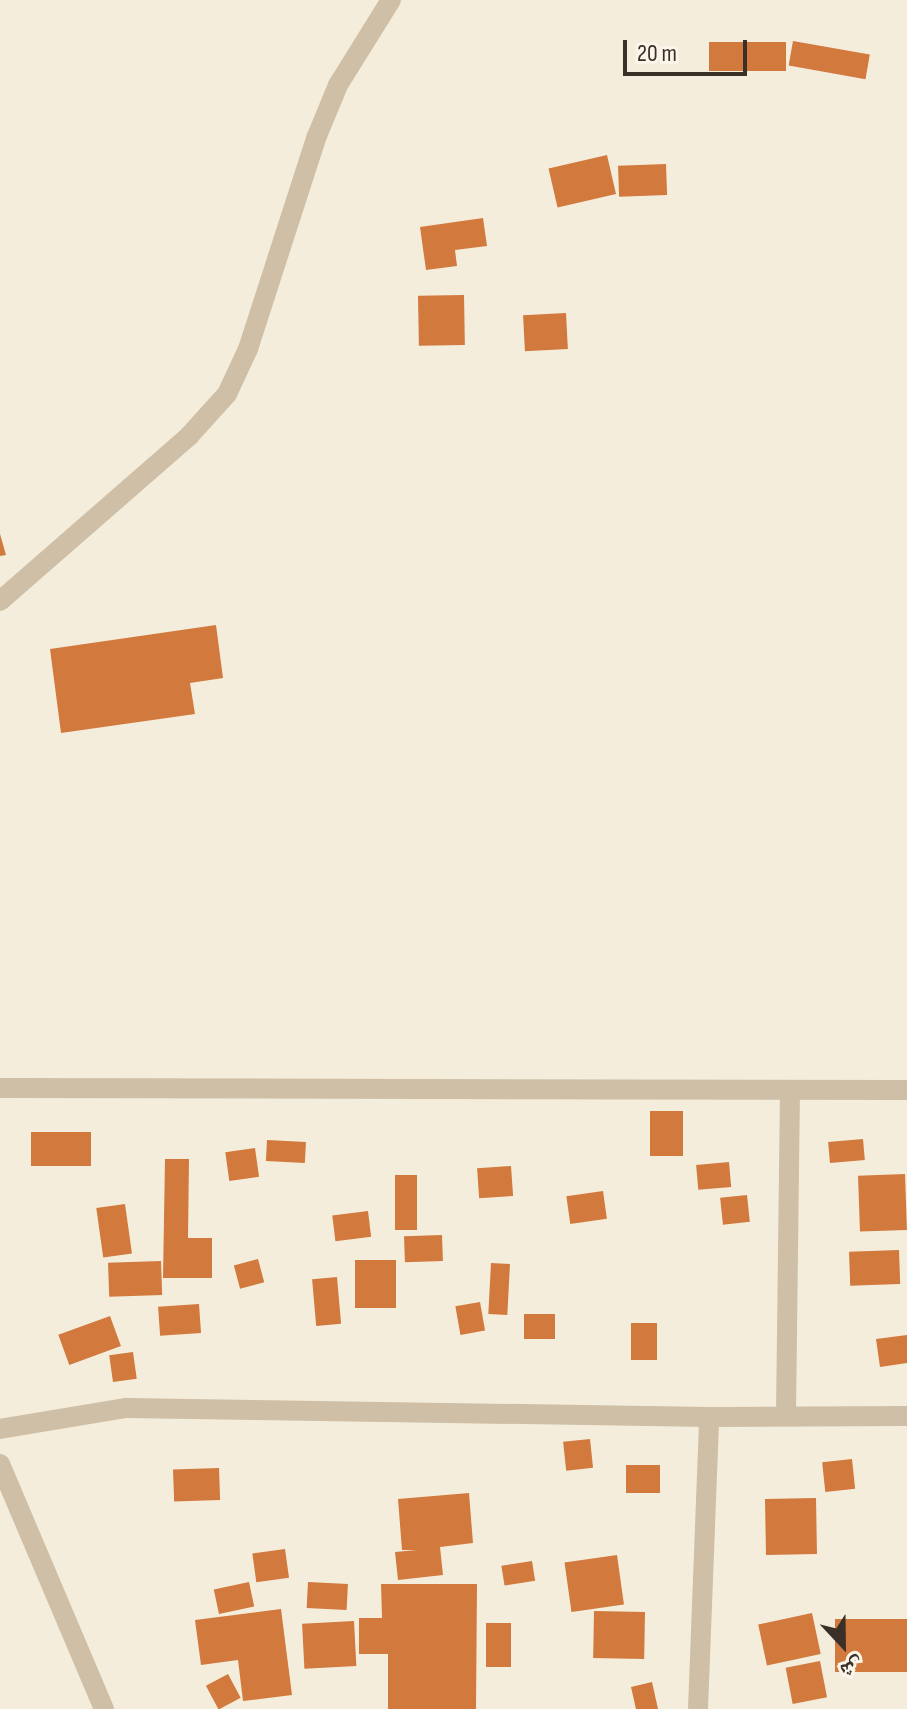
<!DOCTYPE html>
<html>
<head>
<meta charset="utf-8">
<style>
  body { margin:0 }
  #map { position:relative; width:907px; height:1709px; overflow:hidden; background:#f5eddc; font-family:"Sofia Sans Condensed","Noto Naskh Arabic",sans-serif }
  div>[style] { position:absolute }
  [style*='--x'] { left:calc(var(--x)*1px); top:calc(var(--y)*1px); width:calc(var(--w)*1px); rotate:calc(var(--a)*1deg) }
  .building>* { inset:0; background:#d2793d; transform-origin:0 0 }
  .street>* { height:20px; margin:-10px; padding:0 10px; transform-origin:10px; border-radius:10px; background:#cebfa6 }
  span { translate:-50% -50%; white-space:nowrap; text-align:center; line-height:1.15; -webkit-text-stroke:6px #fbf6e9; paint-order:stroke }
  .north { position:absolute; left:803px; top:1605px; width:80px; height:80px; -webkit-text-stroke:6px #fbf6e9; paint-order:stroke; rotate:158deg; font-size:22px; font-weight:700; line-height:32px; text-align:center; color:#3a3028 }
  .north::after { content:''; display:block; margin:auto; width:28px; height:36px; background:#3a3028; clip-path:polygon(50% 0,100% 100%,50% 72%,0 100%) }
  .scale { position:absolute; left:623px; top:40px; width:124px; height:36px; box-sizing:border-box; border:4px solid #3a3028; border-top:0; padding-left:10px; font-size:24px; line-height:28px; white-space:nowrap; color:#3a3028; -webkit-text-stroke:6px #fbf6e9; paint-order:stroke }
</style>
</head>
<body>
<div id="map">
  <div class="building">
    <i style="left:793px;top:41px;width:78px;height:25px;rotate:10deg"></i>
    <i style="left:709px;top:42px;width:77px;height:29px"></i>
    <i style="left:607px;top:155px;width:40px;height:60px;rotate:77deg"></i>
    <i style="left:666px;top:164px;width:31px;height:48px;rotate:88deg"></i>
    <i style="clip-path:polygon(483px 218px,487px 246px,455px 250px,457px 266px,426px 270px,420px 227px)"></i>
    <i style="left:464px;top:295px;width:50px;height:46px;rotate:89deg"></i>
    <i style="left:566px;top:313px;width:36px;height:43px;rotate:87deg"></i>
    <i style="clip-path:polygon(0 534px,6px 555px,0 556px)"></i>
    <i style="clip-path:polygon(216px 625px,223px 678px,190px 683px,195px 714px,61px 733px,50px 649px)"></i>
    <i style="left:650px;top:1111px;width:33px;height:45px"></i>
    <i style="left:31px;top:1132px;width:60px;height:34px"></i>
    <i style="left:863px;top:1139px;width:21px;height:35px;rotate:85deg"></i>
    <i style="left:267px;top:1140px;width:39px;height:21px;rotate:3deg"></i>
    <i style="left:255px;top:1148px;width:29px;height:30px;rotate:82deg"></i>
    <i style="clip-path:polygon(165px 1159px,189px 1159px,188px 1238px,212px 1238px,212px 1278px,163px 1278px)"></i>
    <i style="left:729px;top:1162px;width:25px;height:33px;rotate:85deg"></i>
    <i style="left:511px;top:1166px;width:30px;height:34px;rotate:86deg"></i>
    <i style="left:905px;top:1174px;width:56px;height:47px;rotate:88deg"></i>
    <i style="left:395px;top:1175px;width:22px;height:55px"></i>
    <i style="left:603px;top:1191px;width:28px;height:37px;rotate:82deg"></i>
    <i style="left:747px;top:1195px;width:27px;height:27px;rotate:84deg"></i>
    <i style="left:125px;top:1204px;width:50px;height:29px;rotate:82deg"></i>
    <i style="left:368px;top:1211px;width:26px;height:36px;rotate:83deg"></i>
    <i style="left:442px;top:1235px;width:26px;height:38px;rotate:88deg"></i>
    <i style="left:899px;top:1250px;width:34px;height:50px;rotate:88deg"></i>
    <i style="left:258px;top:1259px;width:24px;height:25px;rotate:75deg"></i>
    <i style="left:355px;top:1260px;width:41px;height:48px"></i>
    <i style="left:161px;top:1261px;width:34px;height:53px;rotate:88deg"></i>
    <i style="left:491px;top:1263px;width:19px;height:51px;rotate:3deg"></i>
    <i style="left:337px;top:1277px;width:47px;height:25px;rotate:85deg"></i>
    <i style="left:480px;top:1302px;width:29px;height:25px;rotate:80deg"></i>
    <i style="left:199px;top:1304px;width:29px;height:41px;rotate:86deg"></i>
    <i style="left:524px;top:1314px;width:31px;height:25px"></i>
    <i style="left:110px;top:1316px;width:32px;height:55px;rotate:70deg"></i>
    <i style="left:631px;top:1323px;width:26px;height:37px"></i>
    <i style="clip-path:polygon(907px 1335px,907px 1363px,880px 1367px,876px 1339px)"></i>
    <i style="left:133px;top:1352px;width:27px;height:24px;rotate:82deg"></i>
    <i style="left:590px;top:1439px;width:29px;height:27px;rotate:84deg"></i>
    <i style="left:852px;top:1459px;width:30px;height:30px;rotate:84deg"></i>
    <i style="left:660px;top:1465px;width:28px;height:34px;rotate:90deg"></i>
    <i style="left:219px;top:1468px;width:32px;height:46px;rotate:88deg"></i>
    <i style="clip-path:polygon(469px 1493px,473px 1543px,440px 1547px,443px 1575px,398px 1580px,395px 1552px,417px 1550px,402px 1550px,398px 1499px)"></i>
    <i style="left:816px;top:1498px;width:56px;height:51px;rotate:89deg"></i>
    <i style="left:285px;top:1549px;width:29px;height:33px;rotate:82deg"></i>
    <i style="left:617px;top:1555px;width:50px;height:53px;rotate:82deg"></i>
    <i style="left:532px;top:1561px;width:20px;height:31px;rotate:81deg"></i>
    <i style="left:249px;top:1582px;width:25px;height:36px;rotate:78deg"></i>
    <i style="left:308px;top:1582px;width:40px;height:26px;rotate:3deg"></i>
    <i style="clip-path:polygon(381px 1584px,477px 1584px,476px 1709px,388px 1709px,388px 1654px,359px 1654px,359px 1618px,382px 1618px)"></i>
    <i style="clip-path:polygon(281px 1609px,292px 1695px,243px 1701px,238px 1660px,201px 1665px,195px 1620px)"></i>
    <i style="left:594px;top:1611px;width:51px;height:47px;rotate:1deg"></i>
    <i style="left:812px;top:1613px;width:42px;height:55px;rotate:78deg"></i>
    <i style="left:907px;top:1619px;width:53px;height:72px;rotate:90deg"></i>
    <i style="left:354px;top:1621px;width:45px;height:52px;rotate:87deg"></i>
    <i style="left:486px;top:1623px;width:25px;height:44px"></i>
    <i style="left:820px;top:1661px;width:37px;height:35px;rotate:79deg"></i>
    <i style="left:228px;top:1674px;width:27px;height:25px;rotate:62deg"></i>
    <i style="clip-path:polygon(652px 1682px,658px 1709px,636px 1709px,631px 1687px)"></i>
  </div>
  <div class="street">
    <i style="--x:0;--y:601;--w:251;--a:-41.1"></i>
    <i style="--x:189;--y:436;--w:57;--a:-47.9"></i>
    <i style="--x:227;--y:394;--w:50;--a:-65"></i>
    <i style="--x:248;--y:349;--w:224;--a:-72.1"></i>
    <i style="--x:317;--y:136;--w:55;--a:-67.6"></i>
    <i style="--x:338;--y:85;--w:100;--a:-58.1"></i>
    <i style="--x:0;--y:1088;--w:907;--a:0.13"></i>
    <i style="--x:786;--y:1415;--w:324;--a:-89.3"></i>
    <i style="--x:0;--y:1429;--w:128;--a:-9.5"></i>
    <i style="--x:126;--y:1408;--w:583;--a:0.88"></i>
    <i style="--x:709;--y:1417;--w:198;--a:-0.3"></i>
    <i style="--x:0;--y:1464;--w:266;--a:67"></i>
    <i style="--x:698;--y:1709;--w:292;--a:-87.8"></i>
  </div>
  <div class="north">ش</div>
  <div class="scale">20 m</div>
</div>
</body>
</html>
